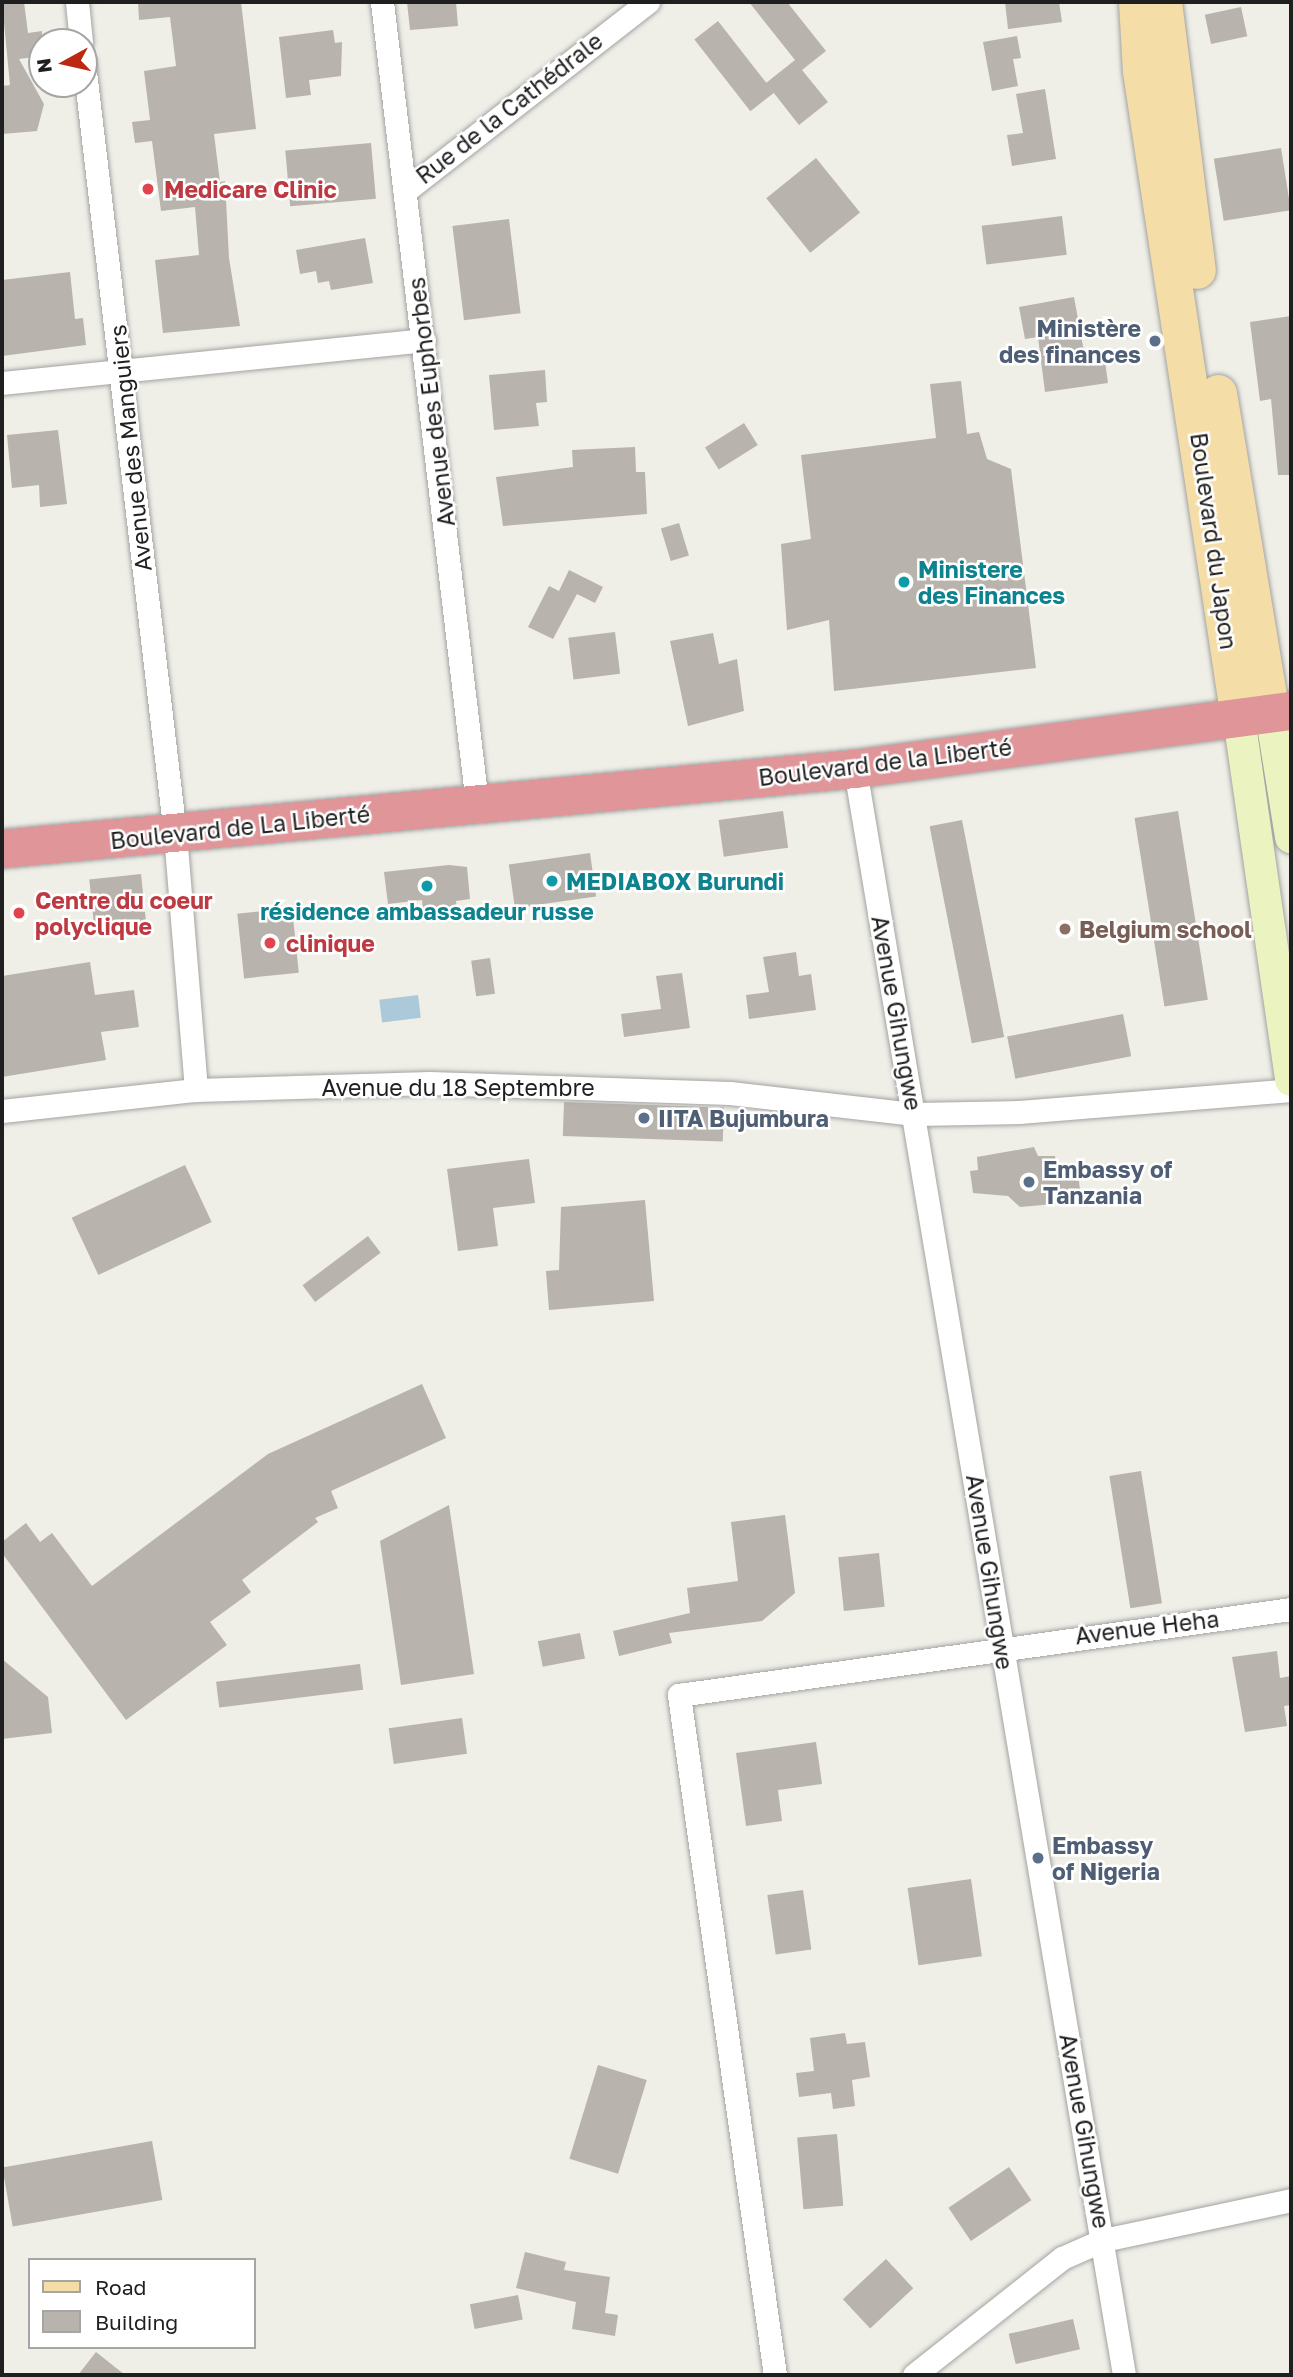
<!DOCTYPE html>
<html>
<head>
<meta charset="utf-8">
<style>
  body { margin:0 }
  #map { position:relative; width:1293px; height:2377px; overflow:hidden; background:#efeee7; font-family:"Golos Text",sans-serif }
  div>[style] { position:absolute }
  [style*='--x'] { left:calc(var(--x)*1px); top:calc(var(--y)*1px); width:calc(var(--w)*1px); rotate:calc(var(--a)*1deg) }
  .water>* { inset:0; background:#abc9d9; transform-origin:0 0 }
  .building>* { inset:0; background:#b8b3ac; transform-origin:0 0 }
  .roads { filter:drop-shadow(0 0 2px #a3a3a3) drop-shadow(0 0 2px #a3a3a3) }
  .street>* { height:23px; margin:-11.5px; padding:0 11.5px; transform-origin:11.5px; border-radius:11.5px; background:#fff }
  .secondary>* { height:32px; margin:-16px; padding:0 16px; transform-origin:16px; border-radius:16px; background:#ebf4c0 }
  .primary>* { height:37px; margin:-18.5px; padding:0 18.5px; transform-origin:18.5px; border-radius:18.5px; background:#f4dda7 }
  .highway>* { height:38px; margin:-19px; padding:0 19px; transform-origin:19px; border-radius:19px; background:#e09599 }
  .dots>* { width:19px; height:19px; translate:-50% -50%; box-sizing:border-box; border:4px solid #fff; border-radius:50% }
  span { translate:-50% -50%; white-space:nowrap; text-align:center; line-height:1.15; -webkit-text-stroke:5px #fff; paint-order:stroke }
  .street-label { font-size:23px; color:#1f1f1f }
  .health-label { font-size:23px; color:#be3a42; font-weight:700 }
  .left { translate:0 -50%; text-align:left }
  .service-label { font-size:23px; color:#4e5e75; font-weight:700 }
  .right { translate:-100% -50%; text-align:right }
  .culture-label { font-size:23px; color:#0d838f; font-weight:700 }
  .education-label { font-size:23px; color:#785e54; font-weight:700 }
  .frame { position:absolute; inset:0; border:4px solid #1f1f1f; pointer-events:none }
  .legend { position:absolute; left:28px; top:2258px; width:228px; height:91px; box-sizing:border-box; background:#fff; border:2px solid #a5a5a5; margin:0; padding:9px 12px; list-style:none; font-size:21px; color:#1f1f1f }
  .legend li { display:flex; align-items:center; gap:14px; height:35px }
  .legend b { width:35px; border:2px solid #a5a5a5 }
  .north { position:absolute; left:28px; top:28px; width:70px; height:70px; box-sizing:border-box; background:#fff; border:2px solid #a5a5a5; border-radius:50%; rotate:262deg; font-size:19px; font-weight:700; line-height:28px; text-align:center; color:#1f1f1f }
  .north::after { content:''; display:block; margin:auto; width:24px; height:32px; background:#bd2812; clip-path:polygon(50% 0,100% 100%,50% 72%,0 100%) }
</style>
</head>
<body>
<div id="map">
  <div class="water">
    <i style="left:418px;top:995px;width:23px;height:39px;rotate:83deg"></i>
  </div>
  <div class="building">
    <i style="clip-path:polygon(2px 2px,24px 2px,28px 33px,42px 31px,42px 56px,19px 59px,44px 104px,37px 131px,2px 134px,2px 86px,10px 85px)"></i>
    <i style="clip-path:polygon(138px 2px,241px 2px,256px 129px,214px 134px,220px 182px,225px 181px,229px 258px,240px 326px,163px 333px,155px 260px,199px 255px,195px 207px,161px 211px,152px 141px,135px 143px,132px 122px,150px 120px,144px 71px,176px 66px,170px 17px,139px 20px)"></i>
    <i style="clip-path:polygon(407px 2px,456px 2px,458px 26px,410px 30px)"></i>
    <i style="clip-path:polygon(749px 2px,787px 2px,826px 51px,802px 70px,828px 102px,799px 125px,766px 83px,795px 60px)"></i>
    <i style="clip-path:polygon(1005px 2px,1059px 2px,1062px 22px,1008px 29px)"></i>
    <i style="left:1241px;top:7px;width:30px;height:37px;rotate:78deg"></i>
    <i style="left:718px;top:21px;width:91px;height:30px;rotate:52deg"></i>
    <i style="clip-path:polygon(333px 30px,335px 43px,342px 42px,341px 76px,309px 80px,311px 95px,286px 98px,279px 37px)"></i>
    <i style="clip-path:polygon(1017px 36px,1021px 58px,1013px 59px,1018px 86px,992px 91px,983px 42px)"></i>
    <i style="clip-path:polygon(1045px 89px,1056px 159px,1012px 166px,1007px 135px,1023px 133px,1016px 94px)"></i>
    <i style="left:371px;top:143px;width:56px;height:86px;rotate:85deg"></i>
    <i style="left:1281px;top:148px;width:63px;height:68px;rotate:81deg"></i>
    <i style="left:816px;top:158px;width:70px;height:64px;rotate:51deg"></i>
    <i style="left:1062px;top:216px;width:39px;height:81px;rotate:83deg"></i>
    <i style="left:509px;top:219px;width:95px;height:57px;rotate:83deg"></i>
    <i style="clip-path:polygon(365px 238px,373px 283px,331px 290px,329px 281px,318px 283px,316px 271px,300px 274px,296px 250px)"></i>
    <i style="clip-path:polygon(70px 272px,75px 319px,83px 318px,86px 345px,2px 356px,2px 280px)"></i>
    <i style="clip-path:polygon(1074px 297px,1085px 357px,1104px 354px,1108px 383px,1045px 392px,1038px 337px,1025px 339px,1019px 307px)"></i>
    <i style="clip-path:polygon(1291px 316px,1291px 475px,1278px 475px,1271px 399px,1260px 401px,1250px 322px)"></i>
    <i style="clip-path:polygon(545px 370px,547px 402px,536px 403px,539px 426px,494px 430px,489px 375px)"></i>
    <i style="clip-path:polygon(961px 381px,967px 434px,979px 432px,987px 459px,1011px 469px,1036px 668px,834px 691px,829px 620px,787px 630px,781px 544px,811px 539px,801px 455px,936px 438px,930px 384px)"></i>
    <i style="left:744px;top:423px;width:26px;height:46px;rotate:58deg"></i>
    <i style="clip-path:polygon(58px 430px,67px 504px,40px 507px,39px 485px,12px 488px,7px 435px)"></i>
    <i style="clip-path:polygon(635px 447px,636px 472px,645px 472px,647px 514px,503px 526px,496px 477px,573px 467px,572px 450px)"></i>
    <i style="left:679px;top:523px;width:34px;height:19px;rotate:73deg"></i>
    <i style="clip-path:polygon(569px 570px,603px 587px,595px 603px,577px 594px,553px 639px,528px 627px,549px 586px,559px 591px)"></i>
    <i style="left:615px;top:632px;width:42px;height:47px;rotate:83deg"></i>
    <i style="clip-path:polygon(713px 633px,719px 664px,737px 659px,744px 711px,688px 726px,670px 641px)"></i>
    <i style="left:783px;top:811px;width:37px;height:65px;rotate:82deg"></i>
    <i style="left:1178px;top:811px;width:191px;height:44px;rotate:81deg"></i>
    <i style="left:962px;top:820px;width:221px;height:33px;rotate:79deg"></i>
    <i style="left:590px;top:853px;width:44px;height:82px;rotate:82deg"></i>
    <i style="clip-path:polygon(449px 865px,467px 867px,470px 899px,456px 901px,458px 918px,424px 922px,422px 900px,388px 904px,384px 872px)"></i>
    <i style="left:141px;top:874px;width:51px;height:52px;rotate:84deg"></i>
    <i style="left:292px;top:908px;width:65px;height:55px;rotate:84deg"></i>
    <i style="clip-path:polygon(796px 952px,799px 976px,811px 974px,816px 1010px,749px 1019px,746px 995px,769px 992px,763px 957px)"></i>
    <i style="left:490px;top:958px;width:36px;height:19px;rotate:82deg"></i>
    <i style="clip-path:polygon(90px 962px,95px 995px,134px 990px,139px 1027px,101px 1032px,106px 1060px,2px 1077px,2px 976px)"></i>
    <i style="clip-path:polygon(682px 973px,690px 1028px,624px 1037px,621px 1014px,661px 1009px,656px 976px)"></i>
    <i style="left:1123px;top:1014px;width:43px;height:118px;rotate:79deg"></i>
    <i style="left:564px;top:1102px;width:160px;height:34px;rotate:2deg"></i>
    <i style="clip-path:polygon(1034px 1147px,1038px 1156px,1055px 1156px,1057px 1167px,1077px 1165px,1080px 1190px,1064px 1192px,1065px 1203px,1020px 1207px,1008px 1196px,973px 1193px,970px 1171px,978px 1170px,977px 1157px)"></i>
    <i style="clip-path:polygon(529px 1159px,535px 1203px,493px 1208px,498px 1246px,458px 1251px,447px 1169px)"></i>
    <i style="left:185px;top:1165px;width:63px;height:125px;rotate:65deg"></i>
    <i style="clip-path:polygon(645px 1200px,654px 1301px,549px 1310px,546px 1271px,559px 1270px,561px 1207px)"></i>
    <i style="left:368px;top:1236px;width:21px;height:82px;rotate:53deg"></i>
    <i style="clip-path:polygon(422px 1384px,446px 1438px,331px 1491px,338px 1508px,315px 1518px,318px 1522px,242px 1580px,251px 1592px,210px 1622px,227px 1645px,126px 1720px,2px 1553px,2px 1542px,26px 1523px,40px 1542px,52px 1533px,92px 1586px,268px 1454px)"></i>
    <i style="left:1141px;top:1471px;width:134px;height:32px;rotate:81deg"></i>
    <i style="clip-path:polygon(449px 1505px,474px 1674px,401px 1685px,380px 1541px)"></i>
    <i style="clip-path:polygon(785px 1515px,795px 1593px,762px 1621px,669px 1633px,672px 1643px,619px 1656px,613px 1631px,690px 1613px,687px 1588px,738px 1581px,731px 1522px)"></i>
    <i style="left:879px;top:1553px;width:54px;height:41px;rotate:84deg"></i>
    <i style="left:580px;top:1633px;width:26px;height:43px;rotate:79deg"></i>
    <i style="clip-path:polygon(1277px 1651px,1280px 1678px,1291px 1676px,1291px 1705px,1284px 1706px,1287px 1726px,1245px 1732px,1232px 1657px)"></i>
    <i style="clip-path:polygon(2px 1659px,48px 1697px,52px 1733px,2px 1739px)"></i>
    <i style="left:360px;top:1664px;width:26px;height:145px;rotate:83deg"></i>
    <i style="left:462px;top:1718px;width:36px;height:74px;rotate:82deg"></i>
    <i style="clip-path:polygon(816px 1742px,822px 1784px,778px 1790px,782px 1821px,746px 1826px,736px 1753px)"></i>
    <i style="left:971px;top:1879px;width:78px;height:64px;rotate:82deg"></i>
    <i style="left:803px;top:1890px;width:60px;height:36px;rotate:82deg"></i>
    <i style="clip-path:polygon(845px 2033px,847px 2044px,865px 2042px,870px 2077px,852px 2080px,855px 2106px,833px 2109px,831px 2093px,799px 2097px,796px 2073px,814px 2071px,810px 2038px)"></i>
    <i style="left:598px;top:2065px;width:51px;height:98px;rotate:17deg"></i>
    <i style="left:837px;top:2134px;width:72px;height:40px;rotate:85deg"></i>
    <i style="left:152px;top:2141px;width:60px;height:152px;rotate:80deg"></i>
    <i style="left:1009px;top:2167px;width:40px;height:73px;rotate:56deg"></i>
    <i style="clip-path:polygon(525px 2252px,566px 2262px,564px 2270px,610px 2277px,605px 2313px,618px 2315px,615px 2336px,572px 2329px,576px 2302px,516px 2288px)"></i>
    <i style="left:886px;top:2259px;width:40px;height:59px;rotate:47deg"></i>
    <i style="left:518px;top:2295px;width:25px;height:49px;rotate:79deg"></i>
    <i style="left:1073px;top:2319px;width:31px;height:66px;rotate:77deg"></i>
    <i style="clip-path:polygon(96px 2352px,125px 2375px,78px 2375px)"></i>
  </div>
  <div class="roads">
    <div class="street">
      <i style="--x:77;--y:2;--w:40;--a:84.3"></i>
      <i style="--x:382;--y:2;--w:807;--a:83.24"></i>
      <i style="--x:84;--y:63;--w:776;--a:83.27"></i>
      <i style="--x:175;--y:834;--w:257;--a:85.3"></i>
      <i style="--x:405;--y:191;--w:308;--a:-37.9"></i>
      <i style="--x:2;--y:383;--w:424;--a:-5.8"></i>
      <i style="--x:855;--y:769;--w:1628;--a:80.49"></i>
      <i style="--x:2;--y:1111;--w:195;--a:-6.2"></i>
      <i style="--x:196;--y:1090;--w:233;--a:-1.7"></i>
      <i style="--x:429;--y:1083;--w:301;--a:1.9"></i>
      <i style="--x:730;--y:1093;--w:186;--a:6.5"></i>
      <i style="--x:915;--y:1114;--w:104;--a:-1.1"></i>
      <i style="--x:1019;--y:1112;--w:273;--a:-4.6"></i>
      <i style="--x:775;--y:2375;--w:687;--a:-98.04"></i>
      <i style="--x:679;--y:1695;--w:618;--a:-8"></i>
      <i style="--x:914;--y:2375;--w:189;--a:-38.3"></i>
      <i style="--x:1062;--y:2258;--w:45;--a:-23.7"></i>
      <i style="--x:1103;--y:2240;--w:192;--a:-12"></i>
    </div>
    <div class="secondary">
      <i style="--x:1271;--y:713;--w:126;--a:80.8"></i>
      <i style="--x:1239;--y:718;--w:366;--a:81.8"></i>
    </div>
    <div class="primary">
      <i style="--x:1137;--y:2;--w:69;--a:86.7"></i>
      <i style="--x:1141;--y:71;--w:654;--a:81.39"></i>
      <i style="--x:1163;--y:2;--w:270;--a:82.8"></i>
      <i style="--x:1218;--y:393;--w:324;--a:80.6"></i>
    </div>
    <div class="highway">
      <i style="--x:2;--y:849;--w:857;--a:-5.36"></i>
      <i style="--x:855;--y:769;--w:440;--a:-7.6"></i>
    </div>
  </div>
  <div class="dots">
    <i style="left:148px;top:189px;background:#e0444e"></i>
    <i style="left:1155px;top:341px;background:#5c6f8a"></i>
    <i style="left:904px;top:582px;background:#0f9aa8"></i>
    <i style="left:552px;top:881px;background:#0f9aa8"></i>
    <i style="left:427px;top:886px;background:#0f9aa8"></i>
    <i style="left:19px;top:913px;background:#e0444e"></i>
    <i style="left:1065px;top:929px;background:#8d6e63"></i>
    <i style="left:270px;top:943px;background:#e0444e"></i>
    <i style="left:644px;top:1118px;background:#5c6f8a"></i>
    <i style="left:1029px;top:1182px;background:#5c6f8a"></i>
    <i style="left:1038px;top:1858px;background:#5c6f8a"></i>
  </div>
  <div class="street-label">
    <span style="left:509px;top:108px;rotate:-38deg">Rue de la Cathédrale</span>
    <span style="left:431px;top:402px;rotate:-97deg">Avenue des Euphorbes</span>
    <span style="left:130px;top:448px;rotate:-96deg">Avenue des Manguiers</span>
    <span style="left:1214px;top:541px;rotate:82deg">Boulevard du Japon</span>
    <span style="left:885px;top:762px;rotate:-7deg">Boulevard de la Liberté</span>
    <span style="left:240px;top:827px;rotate:-6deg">Boulevard de La Liberté</span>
    <span style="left:897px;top:1013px;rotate:80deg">Avenue Gihungwe</span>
    <span style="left:458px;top:1087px">Avenue du 18 Septembre</span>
    <span style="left:990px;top:1572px;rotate:81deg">Avenue Gihungwe</span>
    <span style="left:1147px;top:1627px;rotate:-7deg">Avenue Heha</span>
    <span style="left:1085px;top:2131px;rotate:80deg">Avenue Gihungwe</span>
  </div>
  <div class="health-label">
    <span class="left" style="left:164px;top:189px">Medicare Clinic</span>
    <span class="left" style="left:35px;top:913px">Centre du coeur<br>polyclique</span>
    <span class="left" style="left:286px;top:943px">clinique</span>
  </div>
  <div class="service-label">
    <span class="right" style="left:1141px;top:341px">Ministère<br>des finances</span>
    <span class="left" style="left:658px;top:1118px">IITA Bujumbura</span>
    <span class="left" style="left:1043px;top:1182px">Embassy of<br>Tanzania</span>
    <span class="left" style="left:1052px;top:1858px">Embassy<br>of Nigeria</span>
  </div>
  <div class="culture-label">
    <span class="left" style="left:918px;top:582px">Ministere<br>des Finances</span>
    <span class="left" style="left:566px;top:881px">MEDIABOX Burundi</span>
    <span style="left:427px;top:911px">résidence ambassadeur russe</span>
  </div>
  <div class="education-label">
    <span class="left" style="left:1079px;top:929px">Belgium school</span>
  </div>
  <div class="frame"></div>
  <ul class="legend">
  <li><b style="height:9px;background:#f4dda7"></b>Road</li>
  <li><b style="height:19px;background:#b8b3ac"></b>Building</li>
  </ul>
  <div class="north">N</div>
</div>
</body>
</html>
